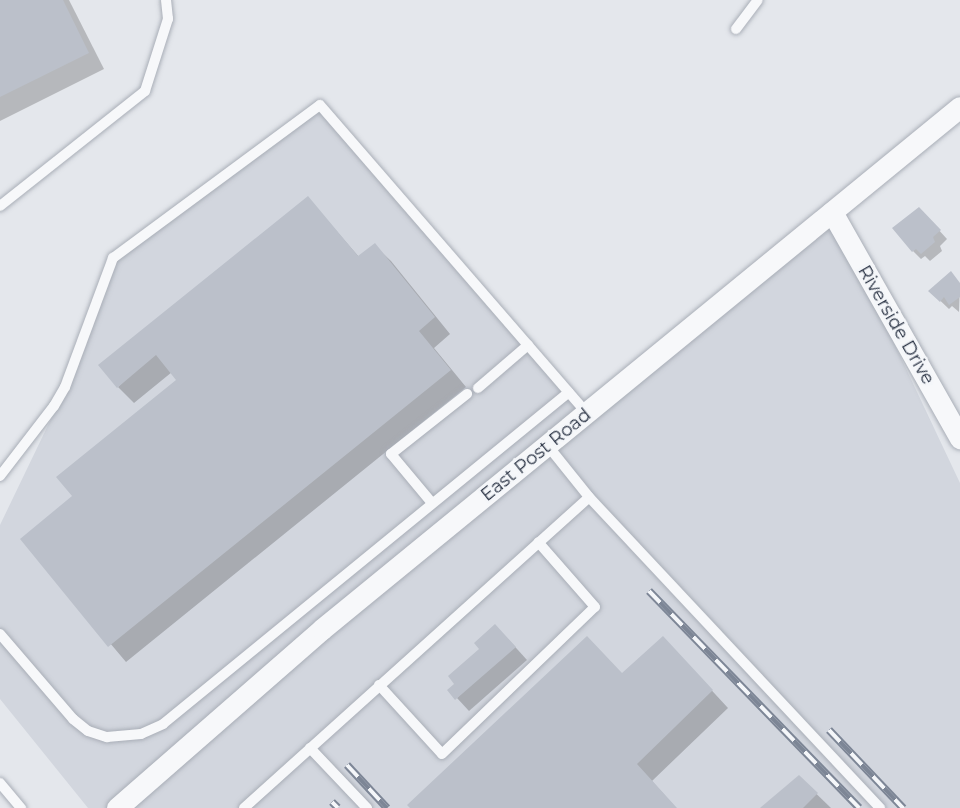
<!DOCTYPE html>
<html>
<head>
<meta charset="utf-8">
<style>
  body { margin:0 }
  #map { position:relative; width:960px; height:808px; overflow:hidden; background:#e4e7ec; font-family:Montserrat,sans-serif }
  div>[style] { position:absolute }
  [style*='--x'] { left:calc(var(--x)*1px); top:calc(var(--y)*1px); width:calc(var(--w)*1px); rotate:calc(var(--a)*1deg) }
  .built>* { inset:0; background:#d2d6de }
  .shadow>* { inset:0; background:#0003 }
  .building>* { inset:0; background:#bbc0ca }
  .roads { filter:drop-shadow(0 0 2px #a9aeb7) drop-shadow(0 0 2px #a9aeb7) }
  .service>* { height:10px; margin:-5px; padding:0 5px; transform-origin:5px; border-radius:5px; background:#f7f8fa }
  .minor>* { height:21px; margin:-10.5px; padding:0 10.5px; transform-origin:10.5px; border-radius:10.5px; background:#f7f8fa }
  .rail>* { height:8px; margin-top:-4px; transform-origin:0; background:repeating-linear-gradient(90deg,#f4f6f9 0 16px,#7d8696 0 32px); box-sizing:border-box; border-block:2px solid #7d8696 }
  span { translate:-50% -50%; white-space:nowrap; text-align:center; line-height:1.15; -webkit-text-stroke:5px #f4f6f9; paint-order:stroke }
  .street-label { font-size:18px; color:#2b3445 }
</style>
</head>
<body>
<div id="map">
  <div class="built">
    <i style="clip-path:polygon(320px 105px,587px 413px,832px 212px,960px 483px,960px 808px,88px 808px,0 699px,0 525px,51px 419px,113px 258px)"></i>
  </div>
  <div class="shadow">
    <i style="clip-path:polygon(0 0,69px 0,104px 69px,0 121px)"></i>
    <i style="clip-path:polygon(308px 198px,359px 257px,374px 245px,391px 261px,450px 334px,434px 348px,466px 387px,126px 662px,22px 539px,74px 496px,178px 380px,172px 372px,134px 403px,118px 387px)"></i>
    <i style="clip-path:polygon(927px 217px,947px 239px,940px 246px,942px 251px,930px 261px,925px 256px,921px 259px,913px 251px)"></i>
    <i style="clip-path:polygon(960px 283px,959px 312px,952px 306px,949px 309px,930px 291px)"></i>
    <i style="clip-path:polygon(508px 639px,527px 660px,469px 711px,457px 698px)"></i>
    <i style="clip-path:polygon(679px 655px,728px 708px,652px 781px,676px 808px,412px 808px,622px 675px)"></i>
    <i style="clip-path:polygon(799px 777px,831px 808px,763px 808px)"></i>
  </div>
  <div class="building">
    <i style="clip-path:polygon(0 0,63px 0,89px 53px,0 97px)"></i>
    <i style="clip-path:polygon(308px 196px,358px 256px,375px 243px,435px 317px,419px 331px,451px 370px,108px 647px,20px 539px,72px 496px,56px 477px,176px 380px,156px 355px,117px 388px,98px 365px)"></i>
    <i style="clip-path:polygon(919px 207px,941px 230px,933px 237px,935px 242px,921px 254px,916px 249px,912px 252px,892px 228px)"></i>
    <i style="clip-path:polygon(951px 271px,960px 283px,960px 297px,949px 305px,944px 297px,940px 302px,928px 291px)"></i>
    <i style="clip-path:polygon(495px 624px,516px 647px,455px 700px,447px 690px,454px 684px,448px 676px,479px 649px,474px 643px)"></i>
    <i style="clip-path:polygon(587px 636px,622px 673px,663px 636px,713px 690px,637px 764px,677px 808px,410px 808px,407px 805px)"></i>
    <i style="clip-path:polygon(799px 775px,818px 793px,803px 808px,760px 808px)"></i>
  </div>
  <div class="roads">
    <div class="service">
      <i style="--x:736;--y:29;--w:36;--a:-53"></i>
      <i style="--x:0;--y:206;--w:185;--a:-38.4"></i>
      <i style="--x:145;--y:91;--w:76;--a:-72.3"></i>
      <i style="--x:168;--y:19;--w:19;--a:-96"></i>
      <i style="--x:478;--y:388;--w:66;--a:-40.7"></i>
      <i style="--x:0;--y:476;--w:88;--a:-52.4"></i>
      <i style="--x:54;--y:406;--w:22;--a:-60"></i>
      <i style="--x:65;--y:387;--w:138;--a:-69.6"></i>
      <i style="--x:113;--y:258;--w:257;--a:-36.5"></i>
      <i style="--x:320;--y:105;--w:408;--a:49.1"></i>
      <i style="--x:589;--y:497;--w:426;--a:46.9"></i>
      <i style="--x:432;--y:503;--w:64;--a:-129.9"></i>
      <i style="--x:391;--y:454;--w:97;--a:-38.3"></i>
      <i style="--x:0;--y:634;--w:112;--a:49.3"></i>
      <i style="--x:73;--y:719;--w:19;--a:39"></i>
      <i style="--x:88;--y:731;--w:20;--a:18"></i>
      <i style="--x:107;--y:737;--w:34;--a:-5"></i>
      <i style="--x:141;--y:734;--w:24;--a:-24"></i>
      <i style="--x:163;--y:724;--w:524;--a:-39.27"></i>
      <i style="--x:379;--y:685;--w:93;--a:47.6"></i>
      <i style="--x:442;--y:754;--w:212;--a:-43.9"></i>
      <i style="--x:595;--y:607;--w:86;--a:-131.2"></i>
      <i style="--x:310;--y:748;--w:83;--a:46.5"></i>
      <i style="--x:0;--y:783;--w:33;--a:50"></i>
      <i style="--x:244;--y:808;--w:464;--a:-42"></i>
      <i style="--x:589;--y:497;--w:65;--a:-128.8"></i>
    </div>
    <div class="minor">
      <i style="--x:832;--y:212;--w:260;--a:60.5"></i>
      <i style="--x:117;--y:808;--w:272;--a:-41.1"></i>
      <i style="--x:322;--y:629;--w:824;--a:-39.29"></i>
    </div>
  </div>
  <div class="rail">
    <i style="--x:649;--y:591;--w:302;--a:45.9"></i>
    <i style="--x:829;--y:730;--w:108;--a:46.5"></i>
    <i style="--x:347;--y:765;--w:59;--a:47.1"></i>
    <i style="--x:332;--y:802;--w:8;--a:45"></i>
  </div>
  <div class="street-label">
    <span style="left:896px;top:325px;rotate:60deg">Riverside Drive</span>
    <span style="left:536px;top:455px;rotate:-39deg">East Post Road</span>
  </div>
</div>
</body>
</html>
